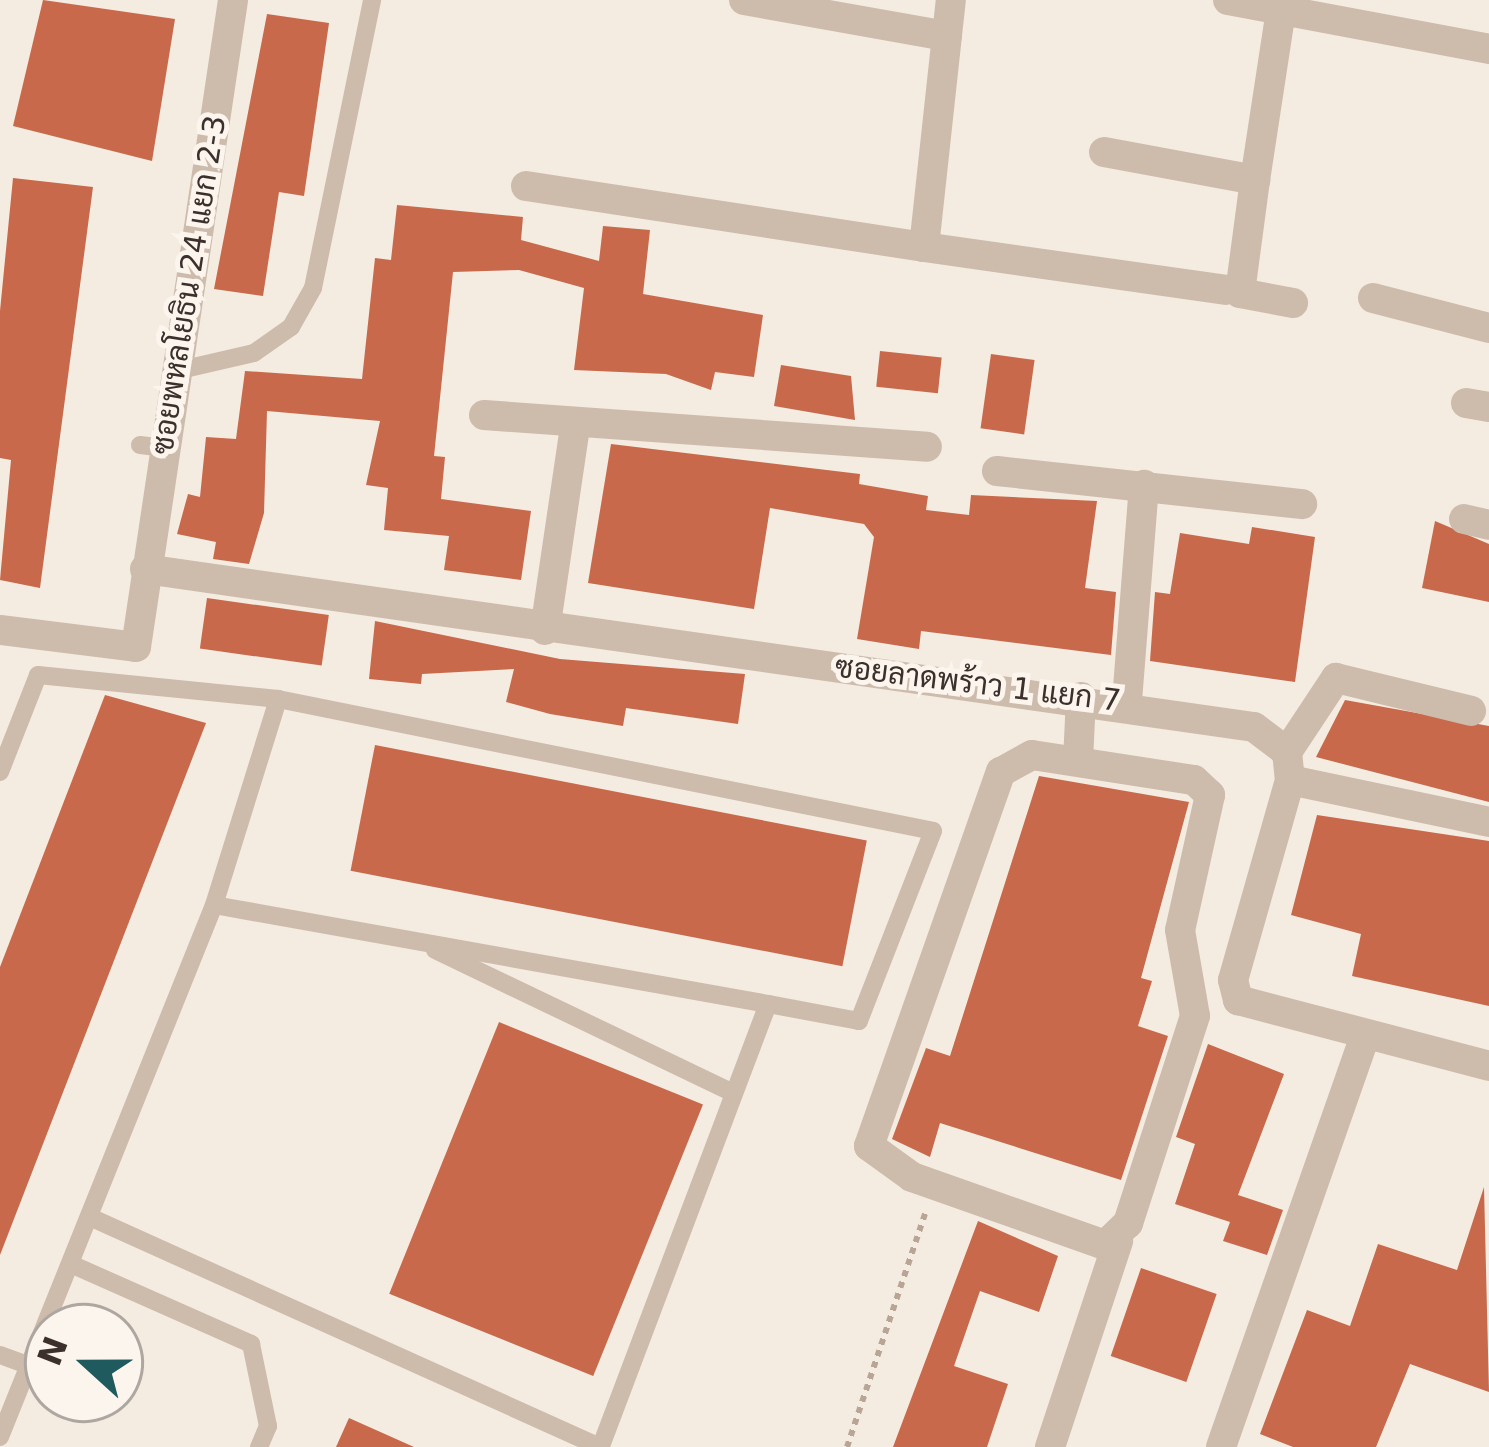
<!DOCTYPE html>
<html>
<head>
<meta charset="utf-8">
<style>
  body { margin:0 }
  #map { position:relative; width:1489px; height:1447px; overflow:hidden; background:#f4ebe1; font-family:"DejaVu Sans",Sarabun,sans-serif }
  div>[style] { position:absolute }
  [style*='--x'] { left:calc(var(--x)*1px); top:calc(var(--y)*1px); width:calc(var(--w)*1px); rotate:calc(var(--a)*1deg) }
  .building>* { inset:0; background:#c8694b; transform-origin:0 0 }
  .path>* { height:6px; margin-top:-3px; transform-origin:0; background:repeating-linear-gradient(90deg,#b9a596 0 6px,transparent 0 12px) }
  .lane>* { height:18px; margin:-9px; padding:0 9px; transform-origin:9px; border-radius:9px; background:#cdbbac }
  .street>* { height:30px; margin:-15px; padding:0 15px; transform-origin:15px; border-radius:15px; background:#cdbbac }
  span { translate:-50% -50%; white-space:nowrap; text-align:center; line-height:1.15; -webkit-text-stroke:10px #fbf5ee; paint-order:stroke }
  .street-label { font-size:30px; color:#3b302b }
  .north { position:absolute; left:24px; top:1303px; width:120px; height:120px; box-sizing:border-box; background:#fbf5ee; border:3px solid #aea6a0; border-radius:50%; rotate:291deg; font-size:33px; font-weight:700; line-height:48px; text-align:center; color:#3b302b }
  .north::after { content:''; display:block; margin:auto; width:42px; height:54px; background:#1f5a5e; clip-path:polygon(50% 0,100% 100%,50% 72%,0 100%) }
</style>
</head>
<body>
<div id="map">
  <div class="building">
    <i style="clip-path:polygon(43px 0,175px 19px,152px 161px,13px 126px)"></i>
    <i style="clip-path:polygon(267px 14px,329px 23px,304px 196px,279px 192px,263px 296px,214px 289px)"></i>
    <i style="clip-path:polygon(13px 178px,93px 187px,40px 588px,0 580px,11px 460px,0 458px,0 311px)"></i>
    <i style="clip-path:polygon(397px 205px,523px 217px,521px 240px,599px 261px,603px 226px,650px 230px,643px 294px,763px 315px,754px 377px,715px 372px,711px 390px,666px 374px,574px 370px,584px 288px,519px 270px,453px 272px,434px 456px,445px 457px,441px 499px,531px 511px,521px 580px,444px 570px,449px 536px,384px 530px,388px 488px,366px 485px,380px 421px,267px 411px,264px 513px,249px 564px,213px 559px,216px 542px,177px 534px,188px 494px,200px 497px,206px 437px,236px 439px,245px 371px,362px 379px,375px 258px,391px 260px)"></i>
    <i style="left:880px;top:351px;width:62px;height:36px;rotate:6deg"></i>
    <i style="left:991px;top:354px;width:44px;height:75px;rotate:8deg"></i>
    <i style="clip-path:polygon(781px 365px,851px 376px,855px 420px,774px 406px)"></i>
    <i style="clip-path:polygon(611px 444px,860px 474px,859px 484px,928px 496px,926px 510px,969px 515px,971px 495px,1097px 501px,1085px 588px,1116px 592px,1111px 655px,921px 631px,919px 649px,857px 639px,874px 537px,864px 524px,770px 508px,754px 609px,588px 583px)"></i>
    <i style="clip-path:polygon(1435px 521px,1489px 544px,1489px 602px,1422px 588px)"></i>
    <i style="clip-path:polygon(1252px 527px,1315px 537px,1295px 682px,1150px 661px,1155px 592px,1170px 594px,1180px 533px,1249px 544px)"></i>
    <i style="left:207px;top:598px;width:123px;height:51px;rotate:8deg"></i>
    <i style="clip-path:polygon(375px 621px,560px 659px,745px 674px,738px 724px,626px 708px,623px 726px,550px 714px,506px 702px,514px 669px,422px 674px,421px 684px,369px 679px)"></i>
    <i style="clip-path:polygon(105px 695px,206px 723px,0 1255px,0 967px)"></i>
    <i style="clip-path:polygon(1345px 700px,1489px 726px,1489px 802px,1316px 757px)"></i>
    <i style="left:375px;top:745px;width:501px;height:128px;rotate:11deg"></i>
    <i style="clip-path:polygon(1039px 776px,1189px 802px,1141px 978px,1152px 981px,1138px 1026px,1168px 1036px,1121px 1180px,940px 1123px,930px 1157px,892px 1139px,926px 1048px,950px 1056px)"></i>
    <i style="clip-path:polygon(1317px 815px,1489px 841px,1489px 1006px,1352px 976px,1361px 934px,1291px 915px)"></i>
    <i style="left:499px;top:1022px;width:220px;height:293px;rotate:22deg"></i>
    <i style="clip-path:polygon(1208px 1044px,1284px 1074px,1238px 1195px,1283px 1210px,1267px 1255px,1223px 1241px,1230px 1222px,1175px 1204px,1195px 1144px,1176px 1137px)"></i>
    <i style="clip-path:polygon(1484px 1187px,1489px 1392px,1410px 1364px,1376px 1447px,1293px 1447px,1260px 1434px,1307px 1310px,1350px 1326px,1378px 1244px,1457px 1270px)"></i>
    <i style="clip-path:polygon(978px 1221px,1058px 1256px,1039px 1312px,980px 1291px,954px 1366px,1008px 1384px,987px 1447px,893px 1447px)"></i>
    <i style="left:1141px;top:1268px;width:80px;height:93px;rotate:19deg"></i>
    <i style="clip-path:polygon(349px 1418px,414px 1447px,336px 1447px)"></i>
  </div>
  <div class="path">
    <i style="--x:847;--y:1447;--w:249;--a:-71.5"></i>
  </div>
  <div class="lane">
    <i style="--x:176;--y:371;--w:80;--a:-13"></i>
    <i style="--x:254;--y:353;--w:45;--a:-35.1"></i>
    <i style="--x:291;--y:327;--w:45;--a:-60.6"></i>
    <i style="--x:313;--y:288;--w:294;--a:-78.4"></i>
    <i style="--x:140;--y:445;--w:24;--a:7"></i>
    <i style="--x:0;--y:772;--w:104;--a:-68.6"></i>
    <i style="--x:38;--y:675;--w:241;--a:5.7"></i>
    <i style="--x:278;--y:699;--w:668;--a:11.39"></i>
    <i style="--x:933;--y:831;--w:204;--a:111.3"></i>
    <i style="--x:859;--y:1021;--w:93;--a:-169.4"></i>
    <i style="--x:768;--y:1004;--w:472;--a:110.7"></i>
    <i style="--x:214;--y:905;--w:563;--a:10.13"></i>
    <i style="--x:435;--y:950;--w:331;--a:25.6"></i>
    <i style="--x:92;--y:1218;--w:557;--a:24.27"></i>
    <i style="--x:73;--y:1265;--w:195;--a:23.9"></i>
    <i style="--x:251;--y:1344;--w:84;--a:78.3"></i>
    <i style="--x:268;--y:1426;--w:23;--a:113"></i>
    <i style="--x:0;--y:1355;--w:32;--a:20"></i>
    <i style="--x:0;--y:1437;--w:573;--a:-68.09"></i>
    <i style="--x:214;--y:905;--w:216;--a:-72.7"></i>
  </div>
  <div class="street">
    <i style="--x:744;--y:0;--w:206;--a:10.1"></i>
    <i style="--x:1228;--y:0;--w:266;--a:10.6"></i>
    <i style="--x:1104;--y:152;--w:154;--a:10.5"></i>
    <i style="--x:1255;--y:180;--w:114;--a:97.6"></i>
    <i style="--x:1240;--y:293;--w:54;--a:10.7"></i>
    <i style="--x:1255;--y:180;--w:172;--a:-81.3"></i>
    <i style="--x:526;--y:186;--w:403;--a:8.7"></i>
    <i style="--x:924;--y:247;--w:248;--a:-83.8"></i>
    <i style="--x:924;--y:247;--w:305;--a:8.1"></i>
    <i style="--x:1373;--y:298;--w:120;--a:14.5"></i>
    <i style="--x:1466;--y:403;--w:23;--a:10"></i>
    <i style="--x:484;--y:415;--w:444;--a:4.1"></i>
    <i style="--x:997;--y:471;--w:307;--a:6.2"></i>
    <i style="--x:1464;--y:519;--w:26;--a:13"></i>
    <i style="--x:145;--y:569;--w:1120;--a:8.11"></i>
    <i style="--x:1254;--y:727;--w:41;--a:37.1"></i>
    <i style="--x:1287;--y:752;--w:28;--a:84"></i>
    <i style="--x:1290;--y:780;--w:208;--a:105.9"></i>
    <i style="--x:1233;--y:980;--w:21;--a:76"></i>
    <i style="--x:1238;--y:1000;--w:260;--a:14.7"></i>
    <i style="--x:0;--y:630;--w:137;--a:7.1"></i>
    <i style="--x:136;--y:647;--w:654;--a:-81.47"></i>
    <i style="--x:545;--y:630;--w:204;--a:-81.6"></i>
    <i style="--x:1127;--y:701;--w:217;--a:-85.5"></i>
    <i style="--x:1287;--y:752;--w:89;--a:-56.5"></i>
    <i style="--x:1336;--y:678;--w:139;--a:13.7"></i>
    <i style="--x:1032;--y:755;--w:164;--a:8.8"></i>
    <i style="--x:1194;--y:780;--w:22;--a:43"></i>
    <i style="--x:1210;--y:795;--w:138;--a:102.5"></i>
    <i style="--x:1180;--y:930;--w:87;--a:80.1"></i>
    <i style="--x:1195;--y:1016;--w:218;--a:107.9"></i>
    <i style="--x:1128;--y:1223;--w:32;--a:136"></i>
    <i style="--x:1105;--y:1245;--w:205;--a:-160.6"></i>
    <i style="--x:912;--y:1177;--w:53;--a:-144.2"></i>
    <i style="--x:869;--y:1146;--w:397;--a:-70.6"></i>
    <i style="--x:1001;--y:772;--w:35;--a:-29"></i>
    <i style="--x:1078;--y:761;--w:64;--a:-87.3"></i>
    <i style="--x:1290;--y:780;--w:203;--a:11.9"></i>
    <i style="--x:1050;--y:1447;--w:217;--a:-71.7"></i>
    <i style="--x:1221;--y:1447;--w:433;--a:-70.7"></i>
  </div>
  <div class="street-label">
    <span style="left:189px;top:285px;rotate:-81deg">ซอยพหลโยธิน 24 แยก 2-3</span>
    <span style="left:978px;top:684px;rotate:7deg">ซอยลาดพร้าว 1 แยก 7</span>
  </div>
  <div class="north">N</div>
</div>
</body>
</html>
